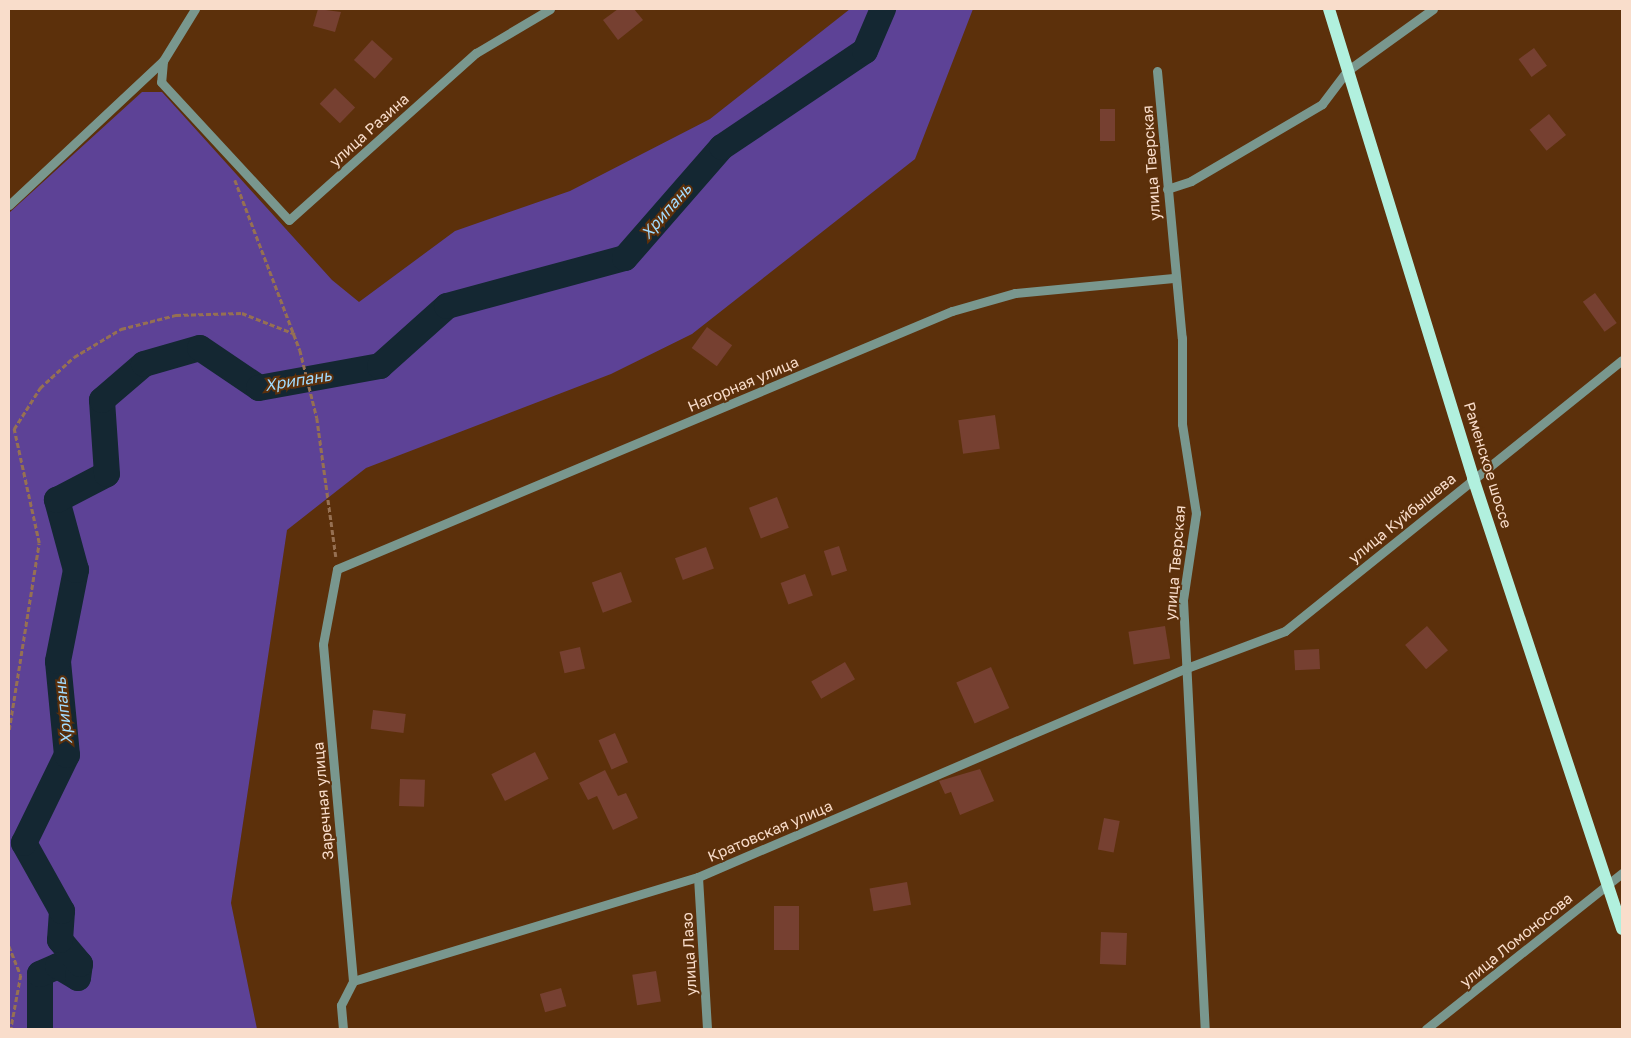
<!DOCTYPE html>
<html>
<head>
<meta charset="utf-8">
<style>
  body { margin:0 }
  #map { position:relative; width:1631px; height:1038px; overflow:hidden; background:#5c300b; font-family:"Golos Text",sans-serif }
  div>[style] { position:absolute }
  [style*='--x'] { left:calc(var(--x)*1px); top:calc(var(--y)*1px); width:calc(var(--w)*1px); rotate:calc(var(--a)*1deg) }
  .green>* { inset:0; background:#5d4296 }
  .river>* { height:26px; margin:-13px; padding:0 13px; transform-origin:13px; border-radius:13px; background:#142732 }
  .building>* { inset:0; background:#764031; transform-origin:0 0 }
  .path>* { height:2.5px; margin-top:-1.25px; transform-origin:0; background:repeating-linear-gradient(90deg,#967052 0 5px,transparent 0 7.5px) }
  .minor>* { height:9px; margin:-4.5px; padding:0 4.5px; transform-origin:4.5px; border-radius:4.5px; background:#79978e }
  .major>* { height:12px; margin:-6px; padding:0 6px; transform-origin:6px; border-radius:6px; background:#b1f0de }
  span { translate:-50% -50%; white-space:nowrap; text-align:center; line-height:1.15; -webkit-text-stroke:4px #5c300b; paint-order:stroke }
  .street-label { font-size:15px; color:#f9ddcb }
  .water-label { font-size:16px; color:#a1dbff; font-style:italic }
  .frame { position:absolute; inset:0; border:10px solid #f9ddcb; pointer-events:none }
</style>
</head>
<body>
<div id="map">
  <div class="green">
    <i style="clip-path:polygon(850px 9px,973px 9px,915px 159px,692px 334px,611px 374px,366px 468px,287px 530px,231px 903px,257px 1029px,9px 1029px,9px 213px,142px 92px,162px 92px,332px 280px,359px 302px,455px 231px,570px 191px,710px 119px)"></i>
  </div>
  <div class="river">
    <i style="--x:40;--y:1029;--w:55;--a:-90"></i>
    <i style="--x:40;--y:974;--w:20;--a:-24"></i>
    <i style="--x:58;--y:966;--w:23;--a:31"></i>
    <i style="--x:78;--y:978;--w:14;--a:-82"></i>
    <i style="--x:80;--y:964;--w:31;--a:-130"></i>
    <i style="--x:60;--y:940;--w:29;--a:-86"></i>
    <i style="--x:62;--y:911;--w:78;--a:-119.2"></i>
    <i style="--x:24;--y:843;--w:98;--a:-64"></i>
    <i style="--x:67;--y:755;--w:94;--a:-95.5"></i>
    <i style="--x:58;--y:661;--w:93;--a:-78.8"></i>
    <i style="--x:76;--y:570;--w:73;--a:-105.2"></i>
    <i style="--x:57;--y:500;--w:56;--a:-27.5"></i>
    <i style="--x:107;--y:474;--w:74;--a:-93.9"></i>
    <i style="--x:102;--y:400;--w:55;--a:-40.6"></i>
    <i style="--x:144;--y:364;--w:58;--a:-15.9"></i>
    <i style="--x:200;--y:348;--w:71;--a:34.1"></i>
    <i style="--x:259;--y:388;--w:123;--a:-10.3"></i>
    <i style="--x:380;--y:366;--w:90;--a:-41.8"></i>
    <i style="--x:447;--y:306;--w:184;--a:-15.1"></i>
    <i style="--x:625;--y:258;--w:147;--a:-48.9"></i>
    <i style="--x:722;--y:147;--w:172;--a:-33.9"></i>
    <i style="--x:865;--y:51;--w:46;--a:-66.8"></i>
  </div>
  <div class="building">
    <i style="clip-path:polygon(318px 9px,341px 12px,335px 32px,313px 26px)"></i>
    <i style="clip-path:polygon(618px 9px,634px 9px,643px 20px,618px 40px,603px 20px)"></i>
    <i style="left:372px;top:40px;width:28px;height:27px;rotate:42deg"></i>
    <i style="left:1534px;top:48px;width:22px;height:19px;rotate:54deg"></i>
    <i style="left:335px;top:88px;width:28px;height:22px;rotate:44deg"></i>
    <i style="left:1100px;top:109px;width:15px;height:32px"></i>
    <i style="left:1549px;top:114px;width:27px;height:25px;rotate:51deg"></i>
    <i style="left:1595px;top:293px;width:37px;height:15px;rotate:54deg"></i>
    <i style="left:707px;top:327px;width:31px;height:26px;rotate:36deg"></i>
    <i style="left:995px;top:415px;width:34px;height:37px;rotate:82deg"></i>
    <i style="left:777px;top:497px;width:33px;height:30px;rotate:69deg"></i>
    <i style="left:839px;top:546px;width:26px;height:16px;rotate:72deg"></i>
    <i style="left:706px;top:547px;width:23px;height:33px;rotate:70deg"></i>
    <i style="left:621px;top:572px;width:32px;height:31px;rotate:70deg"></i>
    <i style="left:805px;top:574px;width:23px;height:26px;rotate:70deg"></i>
    <i style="left:1165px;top:626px;width:33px;height:37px;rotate:81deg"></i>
    <i style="left:1427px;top:626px;width:32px;height:29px;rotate:49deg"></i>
    <i style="left:580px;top:647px;width:22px;height:21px;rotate:77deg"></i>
    <i style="left:1319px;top:649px;width:20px;height:25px;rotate:87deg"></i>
    <i style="left:845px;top:662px;width:20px;height:39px;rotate:60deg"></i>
    <i style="left:991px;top:667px;width:45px;height:38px;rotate:66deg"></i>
    <i style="left:373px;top:710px;width:33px;height:19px;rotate:7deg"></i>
    <i style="left:615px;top:733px;width:32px;height:18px;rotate:66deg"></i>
    <i style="left:535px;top:752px;width:30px;height:49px;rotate:63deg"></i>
    <i style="clip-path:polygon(980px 769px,994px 801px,960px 815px,951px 792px,945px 794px,939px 781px)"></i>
    <i style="clip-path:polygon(605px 770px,618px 796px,626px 793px,638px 818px,613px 830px,597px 796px,588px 800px,579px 783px)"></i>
    <i style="left:400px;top:779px;width:25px;height:27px;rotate:2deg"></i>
    <i style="left:1104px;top:818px;width:16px;height:32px;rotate:11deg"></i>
    <i style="left:907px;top:882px;width:23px;height:38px;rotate:80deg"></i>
    <i style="left:774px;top:906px;width:25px;height:44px"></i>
    <i style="left:1101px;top:932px;width:26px;height:32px;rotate:2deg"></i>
    <i style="left:656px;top:971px;width:31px;height:24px;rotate:81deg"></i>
    <i style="left:561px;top:988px;width:19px;height:22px;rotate:74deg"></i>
  </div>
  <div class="path">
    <i style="--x:235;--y:180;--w:182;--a:69.1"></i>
    <i style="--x:300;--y:350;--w:70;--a:76"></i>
    <i style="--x:317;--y:418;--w:140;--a:82.2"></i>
    <i style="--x:9;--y:730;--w:189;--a:-80.9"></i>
    <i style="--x:39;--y:543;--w:117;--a:-102.4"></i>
    <i style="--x:14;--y:429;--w:49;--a:-57.6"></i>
    <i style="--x:40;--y:388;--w:46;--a:-42.4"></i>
    <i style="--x:74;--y:357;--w:55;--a:-30.8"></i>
    <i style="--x:121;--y:329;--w:57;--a:-14.3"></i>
    <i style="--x:176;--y:315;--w:66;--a:-1.7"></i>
    <i style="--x:242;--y:313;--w:57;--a:21.6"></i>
    <i style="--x:9;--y:946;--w:31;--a:68"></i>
    <i style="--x:21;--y:975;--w:55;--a:100.5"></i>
  </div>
  <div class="minor">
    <i style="--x:195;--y:9;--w:61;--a:121.6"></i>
    <i style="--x:163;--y:61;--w:21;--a:95"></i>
    <i style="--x:161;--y:82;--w:188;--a:47.2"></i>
    <i style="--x:289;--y:220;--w:251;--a:-41.8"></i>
    <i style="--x:476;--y:53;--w:86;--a:-30.7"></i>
    <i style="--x:1157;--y:71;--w:268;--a:84.7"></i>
    <i style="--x:1182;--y:338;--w:86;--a:90"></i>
    <i style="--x:1182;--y:424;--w:90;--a:81.1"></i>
    <i style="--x:1196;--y:513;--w:88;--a:98.5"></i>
    <i style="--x:1183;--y:600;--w:430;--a:87.1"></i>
    <i style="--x:1167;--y:189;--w:25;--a:-18"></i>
    <i style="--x:1191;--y:181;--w:152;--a:-30.4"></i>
    <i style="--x:1322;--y:104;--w:41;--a:-52.9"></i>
    <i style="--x:1347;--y:71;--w:106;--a:-35.8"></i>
    <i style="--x:9;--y:205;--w:211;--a:-43.1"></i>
    <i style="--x:698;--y:877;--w:152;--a:86.6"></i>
    <i style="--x:353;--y:981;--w:360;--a:-16.8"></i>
    <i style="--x:698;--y:877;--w:529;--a:-23.17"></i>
    <i style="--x:1184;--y:669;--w:108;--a:-20.6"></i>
    <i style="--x:1285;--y:631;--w:432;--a:-38.8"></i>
    <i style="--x:343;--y:1029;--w:24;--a:-95"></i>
    <i style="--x:341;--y:1005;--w:27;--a:-63"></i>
    <i style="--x:353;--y:981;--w:338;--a:-95.1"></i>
    <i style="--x:323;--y:644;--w:76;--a:-79.4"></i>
    <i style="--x:337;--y:569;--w:667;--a:-22.76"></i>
    <i style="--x:952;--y:311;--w:66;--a:-15.9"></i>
    <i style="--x:1015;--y:293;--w:159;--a:-5.4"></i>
    <i style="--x:1426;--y:1029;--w:251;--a:-38.5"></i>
  </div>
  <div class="major">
    <i style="--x:1329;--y:9;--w:491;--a:72.9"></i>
    <i style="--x:1473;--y:478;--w:475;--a:71.7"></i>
  </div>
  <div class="street-label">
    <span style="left:369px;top:130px;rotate:-42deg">улица Разина</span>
    <span style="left:1151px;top:163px;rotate:-94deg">улица Тверская</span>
    <span style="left:743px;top:384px;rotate:-23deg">Нагорная улица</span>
    <span style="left:1488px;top:465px;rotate:73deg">Раменское шоссе</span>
    <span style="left:1402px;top:518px;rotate:-39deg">улица Куйбышева</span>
    <span style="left:1175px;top:563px;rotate:-85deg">улица Тверская</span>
    <span style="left:323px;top:801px;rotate:-95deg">Заречная улица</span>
    <span style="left:770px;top:831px;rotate:-23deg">Кратовская улица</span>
    <span style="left:1516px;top:940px;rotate:-39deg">улица Ломоносова</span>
    <span style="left:689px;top:954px;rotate:-93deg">улица Лазо</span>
  </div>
  <div class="water-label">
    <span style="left:666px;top:211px;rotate:-49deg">Хрипань</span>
    <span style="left:298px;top:380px;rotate:-9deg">Хрипань</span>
    <span style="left:63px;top:711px;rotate:-96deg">Хрипань</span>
  </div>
  <div class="frame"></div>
</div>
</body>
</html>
